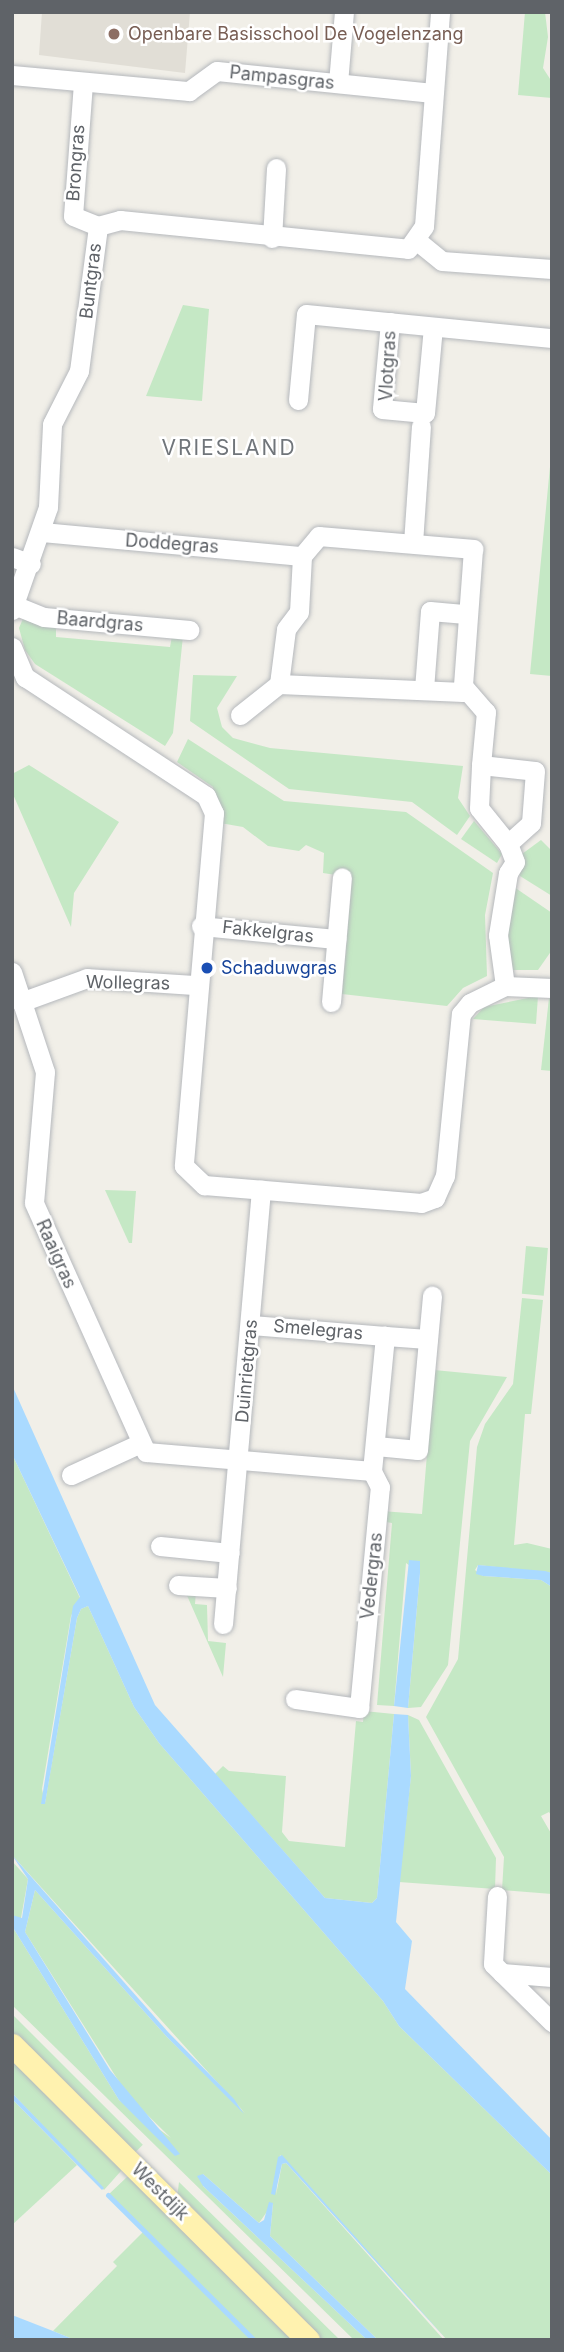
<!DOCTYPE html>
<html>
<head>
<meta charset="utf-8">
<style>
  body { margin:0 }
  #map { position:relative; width:564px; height:2352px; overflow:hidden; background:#f1efe8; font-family:Inter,sans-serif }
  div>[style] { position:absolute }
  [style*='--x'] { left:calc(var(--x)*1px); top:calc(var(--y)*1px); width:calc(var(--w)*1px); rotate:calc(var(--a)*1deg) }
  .education>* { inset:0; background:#e1ded6 }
  .green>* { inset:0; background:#c5e8c5; transform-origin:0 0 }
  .water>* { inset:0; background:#aadaff }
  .stream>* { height:5px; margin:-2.5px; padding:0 2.5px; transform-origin:2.5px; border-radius:2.5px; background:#aadaff }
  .roads { filter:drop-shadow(0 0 2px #b5b8bc) drop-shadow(0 0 2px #b5b8bc) }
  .minor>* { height:19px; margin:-9.5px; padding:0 9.5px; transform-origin:9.5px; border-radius:9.5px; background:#fff }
  .major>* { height:23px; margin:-11.5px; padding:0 11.5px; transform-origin:11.5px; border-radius:11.5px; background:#fff2af }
  .dots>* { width:19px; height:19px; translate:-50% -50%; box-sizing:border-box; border:4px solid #fff; border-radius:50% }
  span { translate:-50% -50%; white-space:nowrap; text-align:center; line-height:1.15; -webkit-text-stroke:5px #fff; paint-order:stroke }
  .education-label { font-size:18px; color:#785e54 }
  .left { translate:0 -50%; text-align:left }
  .street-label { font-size:18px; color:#5f6368 }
  .transit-label { font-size:18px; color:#164399 }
  .quarter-label { font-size:21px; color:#70757a; letter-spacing:2px }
  .frame { position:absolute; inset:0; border:14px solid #5f6368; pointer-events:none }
</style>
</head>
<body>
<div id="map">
  <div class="education">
    <i style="clip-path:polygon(42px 12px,190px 12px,185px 73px,39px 55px)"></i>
  </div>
  <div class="green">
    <i style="clip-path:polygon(525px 12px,545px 12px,548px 37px,543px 68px,552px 82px,552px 98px,518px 95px)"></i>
    <i style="clip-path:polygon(183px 305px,209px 309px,202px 401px,146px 396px)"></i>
    <i style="clip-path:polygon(552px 446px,552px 676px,530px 674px)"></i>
    <i style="clip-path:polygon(25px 614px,56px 626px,56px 637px,170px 647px,172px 636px,183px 636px,173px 733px,165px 746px,35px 664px,25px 650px,19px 628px)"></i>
    <i style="clip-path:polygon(193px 675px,237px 676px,217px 708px,222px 727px,233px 738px,270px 748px,463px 766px,458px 798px,470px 816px,457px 835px,412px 802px,289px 789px,190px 721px)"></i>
    <i style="clip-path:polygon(188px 739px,284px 801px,406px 812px,493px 873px,485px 915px,487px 976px,463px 988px,447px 1006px,342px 994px,352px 878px,342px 868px,336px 875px,323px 873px,324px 853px,306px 845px,299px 851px,268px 846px,243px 827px,220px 823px,213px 787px,177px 762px)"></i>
    <i style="clip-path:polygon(29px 765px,119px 822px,74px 893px,71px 927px,12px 792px,12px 774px)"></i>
    <i style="clip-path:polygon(474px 821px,502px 854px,497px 863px,461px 839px)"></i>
    <i style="clip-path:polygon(541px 840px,552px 851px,552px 896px,520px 876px,518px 868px,522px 854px)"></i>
    <i style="clip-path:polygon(514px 887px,552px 913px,552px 950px,538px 970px,513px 970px,505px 945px)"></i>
    <i style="clip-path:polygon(538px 996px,536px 1024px,473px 1019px,484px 1007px)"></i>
    <i style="clip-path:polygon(549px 998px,552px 1000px,552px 1071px,541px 1070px)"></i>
    <i style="clip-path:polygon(105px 1190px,136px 1191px,132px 1243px,129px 1243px)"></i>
    <i style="left:526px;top:1246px;width:22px;height:48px;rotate:5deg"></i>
    <i style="clip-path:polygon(522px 1298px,543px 1300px,531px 1414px,525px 1414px,514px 1545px,527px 1543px,552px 1549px,552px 1573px,478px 1565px,475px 1570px,483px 1576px,541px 1580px,552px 1587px,552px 1817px,549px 1812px,541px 1816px,552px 1835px,552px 1894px,502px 1890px,504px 1857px,426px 1717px,458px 1659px,477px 1447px,485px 1424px,513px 1384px)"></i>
    <i style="clip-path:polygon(434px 1370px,507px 1377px,470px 1441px,448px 1665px,421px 1707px,408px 1708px,420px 1573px,406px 1563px,394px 1706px,377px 1705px,392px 1523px,380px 1521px,381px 1511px,422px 1514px)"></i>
    <i style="clip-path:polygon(12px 1454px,80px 1598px,71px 1616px,42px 1789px,45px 1803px,77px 1618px,81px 1609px,88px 1606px,134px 1707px,159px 1743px,383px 2001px,399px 2026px,552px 2175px,552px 2340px,447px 2340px,280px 2155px,276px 2195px,282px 2164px,286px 2163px,444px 2340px,378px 2340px,270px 2236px,273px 2203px,259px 2223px,203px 2174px,203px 2186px,367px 2340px,354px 2340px,12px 2005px,12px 1926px,119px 2100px,171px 2138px,128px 2096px,25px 1932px,35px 1890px,167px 2037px,245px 2113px,12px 1855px)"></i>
    <i style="clip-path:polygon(185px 1591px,196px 1592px,195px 1604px,207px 1605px,208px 1641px,226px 1643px,223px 1677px)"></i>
    <i style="clip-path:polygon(364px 1711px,394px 1714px,377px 1898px,372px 1903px,325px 1898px,215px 1774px,223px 1766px,229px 1771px,286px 1776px,282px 1832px,289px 1841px,345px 1847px,356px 1721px,363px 1722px)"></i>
    <i style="clip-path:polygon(408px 1715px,419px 1720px,496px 1858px,495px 1889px,399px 1882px,411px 1776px)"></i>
    <i style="clip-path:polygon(12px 1861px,28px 1879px,21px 1918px,17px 1919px,12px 1915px)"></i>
    <i style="left:12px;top:2014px;width:185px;height:18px;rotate:45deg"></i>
    <i style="clip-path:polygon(12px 2054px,121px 2166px,121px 2171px,104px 2190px,12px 2093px)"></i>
    <i style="clip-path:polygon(12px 2099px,77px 2165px,12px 2225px)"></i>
    <i style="clip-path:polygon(127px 2177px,132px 2177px,292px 2340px,75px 2340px,53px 2331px,117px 2266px,113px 2262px,144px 2231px,108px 2195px)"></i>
    <i style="clip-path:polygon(179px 2182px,340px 2340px,320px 2340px,177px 2198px)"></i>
  </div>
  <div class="water">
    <i style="clip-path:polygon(12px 1385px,155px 1705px,325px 1898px,372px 1903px,377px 1898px,394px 1714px,408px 1715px,411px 1776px,396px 1922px,412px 1941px,405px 1989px,552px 2140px,552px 2175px,399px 2026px,383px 2001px,159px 1743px,134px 1707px,88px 1606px,81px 1609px,77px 1618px,45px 1804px,41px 1804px,73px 1606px,80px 1597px,12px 1454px)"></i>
    <i style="clip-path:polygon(409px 1560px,420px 1561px,420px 1573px,408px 1708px,394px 1706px)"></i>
    <i style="clip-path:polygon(478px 1565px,545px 1571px,552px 1573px,552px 1587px,541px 1580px,483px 1576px,476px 1574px)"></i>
    <i style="clip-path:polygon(12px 1855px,168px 2032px,234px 2099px,244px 2114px,167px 2037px,35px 1890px,25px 1932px,110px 2070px,180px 2154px,175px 2156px,119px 2100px,12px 1926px,12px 1915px,22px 1918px,28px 1879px)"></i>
    <i style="clip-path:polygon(12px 2093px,104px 2188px,102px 2190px,12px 2099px)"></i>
    <i style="clip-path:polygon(282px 2155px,352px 2233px,447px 2340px,286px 2163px,282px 2164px,275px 2195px,271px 2194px,278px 2157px)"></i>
    <i style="clip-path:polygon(203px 2174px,259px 2223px,264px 2220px,269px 2202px,273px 2203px,270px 2236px,378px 2340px,367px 2340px,203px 2186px,197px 2176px)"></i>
    <i style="clip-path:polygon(12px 2315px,53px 2331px,75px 2340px,12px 2340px)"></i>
  </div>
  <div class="stream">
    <i style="--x:108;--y:2195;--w:206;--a:44.8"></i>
  </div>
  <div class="roads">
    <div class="minor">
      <i style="--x:12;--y:75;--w:178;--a:5.2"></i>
      <i style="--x:189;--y:91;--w:34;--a:-36"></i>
      <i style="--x:217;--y:71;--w:217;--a:5.8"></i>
      <i style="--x:83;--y:83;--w:133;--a:94.3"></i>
      <i style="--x:73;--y:216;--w:27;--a:22"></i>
      <i style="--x:338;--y:83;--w:71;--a:-85.2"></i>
      <i style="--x:272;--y:238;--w:70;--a:-86.7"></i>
      <i style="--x:416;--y:240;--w:33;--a:39"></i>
      <i style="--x:442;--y:261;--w:110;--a:4.2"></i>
      <i style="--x:390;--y:322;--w:87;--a:95.3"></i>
      <i style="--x:382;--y:409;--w:43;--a:5.3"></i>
      <i style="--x:425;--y:413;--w:86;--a:-84.7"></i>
      <i style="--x:298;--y:400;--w:86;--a:-84.7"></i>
      <i style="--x:306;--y:314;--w:247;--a:5.6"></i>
      <i style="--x:42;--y:532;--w:261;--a:5.3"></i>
      <i style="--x:413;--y:543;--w:117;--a:-86.1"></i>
      <i style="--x:12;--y:557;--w:20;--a:20"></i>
      <i style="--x:14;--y:605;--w:32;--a:22"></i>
      <i style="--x:44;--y:617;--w:146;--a:5.1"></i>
      <i style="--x:12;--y:610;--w:109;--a:-70.7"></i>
      <i style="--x:48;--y:507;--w:83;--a:-87.2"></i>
      <i style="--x:52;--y:424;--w:59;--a:-63"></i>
      <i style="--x:79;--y:371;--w:146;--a:-82.5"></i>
      <i style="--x:98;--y:226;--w:23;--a:-15"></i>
      <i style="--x:120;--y:220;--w:289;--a:5.7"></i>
      <i style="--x:408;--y:249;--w:28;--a:-55"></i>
      <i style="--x:424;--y:226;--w:215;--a:-85.7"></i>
      <i style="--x:12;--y:647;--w:33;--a:67"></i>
      <i style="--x:25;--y:677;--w:217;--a:33.3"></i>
      <i style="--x:206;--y:796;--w:19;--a:65"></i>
      <i style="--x:214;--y:813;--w:354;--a:94.9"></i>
      <i style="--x:184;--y:1166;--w:28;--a:44"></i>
      <i style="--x:204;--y:1185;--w:218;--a:4.7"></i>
      <i style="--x:421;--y:1203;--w:15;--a:-20"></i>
      <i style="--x:435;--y:1198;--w:24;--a:-66"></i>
      <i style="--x:445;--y:1176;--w:163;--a:-84.4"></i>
      <i style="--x:461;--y:1014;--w:14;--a:-51"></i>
      <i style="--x:470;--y:1003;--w:39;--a:-26"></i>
      <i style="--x:505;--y:986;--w:47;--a:2.4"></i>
      <i style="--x:279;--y:684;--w:184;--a:2.5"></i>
      <i style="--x:463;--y:692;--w:6;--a:-90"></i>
      <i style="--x:424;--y:689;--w:78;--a:-85.6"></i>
      <i style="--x:430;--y:611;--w:36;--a:5"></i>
      <i style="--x:240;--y:715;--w:50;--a:-38.5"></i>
      <i style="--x:279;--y:684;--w:55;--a:-82.7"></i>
      <i style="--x:286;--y:629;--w:21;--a:-53"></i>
      <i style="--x:299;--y:612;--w:56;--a:-86.9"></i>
      <i style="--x:302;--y:556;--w:26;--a:-50"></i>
      <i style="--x:319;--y:536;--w:155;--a:4.8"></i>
      <i style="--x:473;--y:549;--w:137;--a:94.2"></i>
      <i style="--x:463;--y:686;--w:35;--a:49"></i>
      <i style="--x:486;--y:712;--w:53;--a:95.4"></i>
      <i style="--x:481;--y:765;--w:54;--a:6.3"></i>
      <i style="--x:535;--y:771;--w:52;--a:94.4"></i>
      <i style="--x:531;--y:823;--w:31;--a:138"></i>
      <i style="--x:508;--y:844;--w:46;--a:-128.9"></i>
      <i style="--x:479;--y:808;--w:43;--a:-87.3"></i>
      <i style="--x:201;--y:926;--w:136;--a:5.5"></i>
      <i style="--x:12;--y:972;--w:105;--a:71.7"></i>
      <i style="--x:45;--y:1072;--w:131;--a:94.8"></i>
      <i style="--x:34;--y:1203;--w:273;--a:65.8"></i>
      <i style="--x:146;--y:1452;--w:227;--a:4.8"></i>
      <i style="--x:505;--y:986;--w:51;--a:-97.8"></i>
      <i style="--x:498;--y:935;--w:63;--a:-80.8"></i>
      <i style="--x:508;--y:873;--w:13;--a:-58"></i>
      <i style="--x:515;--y:862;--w:19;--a:-111"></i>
      <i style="--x:21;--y:1002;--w:70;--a:-20"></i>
      <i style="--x:87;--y:978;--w:109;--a:3.7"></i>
      <i style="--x:331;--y:1002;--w:125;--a:-85"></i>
      <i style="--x:252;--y:1325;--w:133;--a:4.7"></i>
      <i style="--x:376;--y:1446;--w:42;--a:5.4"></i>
      <i style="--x:418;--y:1450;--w:155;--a:-84.8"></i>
      <i style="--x:71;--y:1475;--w:77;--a:-24.6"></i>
      <i style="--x:160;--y:1546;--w:70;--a:5.7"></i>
      <i style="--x:178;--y:1585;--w:49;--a:3.5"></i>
      <i style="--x:223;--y:1624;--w:436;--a:-85"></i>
      <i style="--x:295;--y:1699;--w:65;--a:8"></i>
      <i style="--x:359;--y:1708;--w:222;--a:-84.6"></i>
      <i style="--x:380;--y:1487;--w:18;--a:-117"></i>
      <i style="--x:372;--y:1471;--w:136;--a:-84.5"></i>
      <i style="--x:385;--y:1336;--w:43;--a:4"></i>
      <i style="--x:497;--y:1896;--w:68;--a:93.4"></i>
      <i style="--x:493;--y:1964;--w:83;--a:44.5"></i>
      <i style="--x:502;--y:1973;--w:50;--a:4.6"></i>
    </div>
    <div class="major">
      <i style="--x:12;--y:2045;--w:418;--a:44.9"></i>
    </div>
  </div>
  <div class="dots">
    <i style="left:114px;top:34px;background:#8d6e63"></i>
    <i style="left:207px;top:968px;background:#1a4fb4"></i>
  </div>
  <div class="education-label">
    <span class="left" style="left:128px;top:34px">Openbare Basisschool De Vogelenzang</span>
  </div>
  <div class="street-label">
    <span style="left:282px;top:78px;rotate:6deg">Pampasgras</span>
    <span style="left:76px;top:163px;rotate:-86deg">Brongras</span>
    <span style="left:91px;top:281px;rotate:-83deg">Buntgras</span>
    <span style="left:388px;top:366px;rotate:-87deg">Vlotgras</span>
    <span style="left:172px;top:544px;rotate:4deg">Doddegras</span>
    <span style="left:100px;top:622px;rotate:5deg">Baardgras</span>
    <span style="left:268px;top:932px;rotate:6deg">Fakkelgras</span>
    <span style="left:128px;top:983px;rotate:1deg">Wollegras</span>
    <span style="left:56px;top:1254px;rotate:66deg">Raaigras</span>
    <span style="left:318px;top:1330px;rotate:5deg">Smelegras</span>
    <span style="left:247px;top:1371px;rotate:-85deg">Duinrietgras</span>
    <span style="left:372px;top:1576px;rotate:-84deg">Vedergras</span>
    <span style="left:160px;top:2192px;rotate:45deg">Westdijk</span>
  </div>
  <div class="transit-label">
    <span class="left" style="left:221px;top:968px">Schaduwgras</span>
  </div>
  <div class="quarter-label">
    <span style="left:229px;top:448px">VRIESLAND</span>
  </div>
  <div class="frame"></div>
</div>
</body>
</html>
